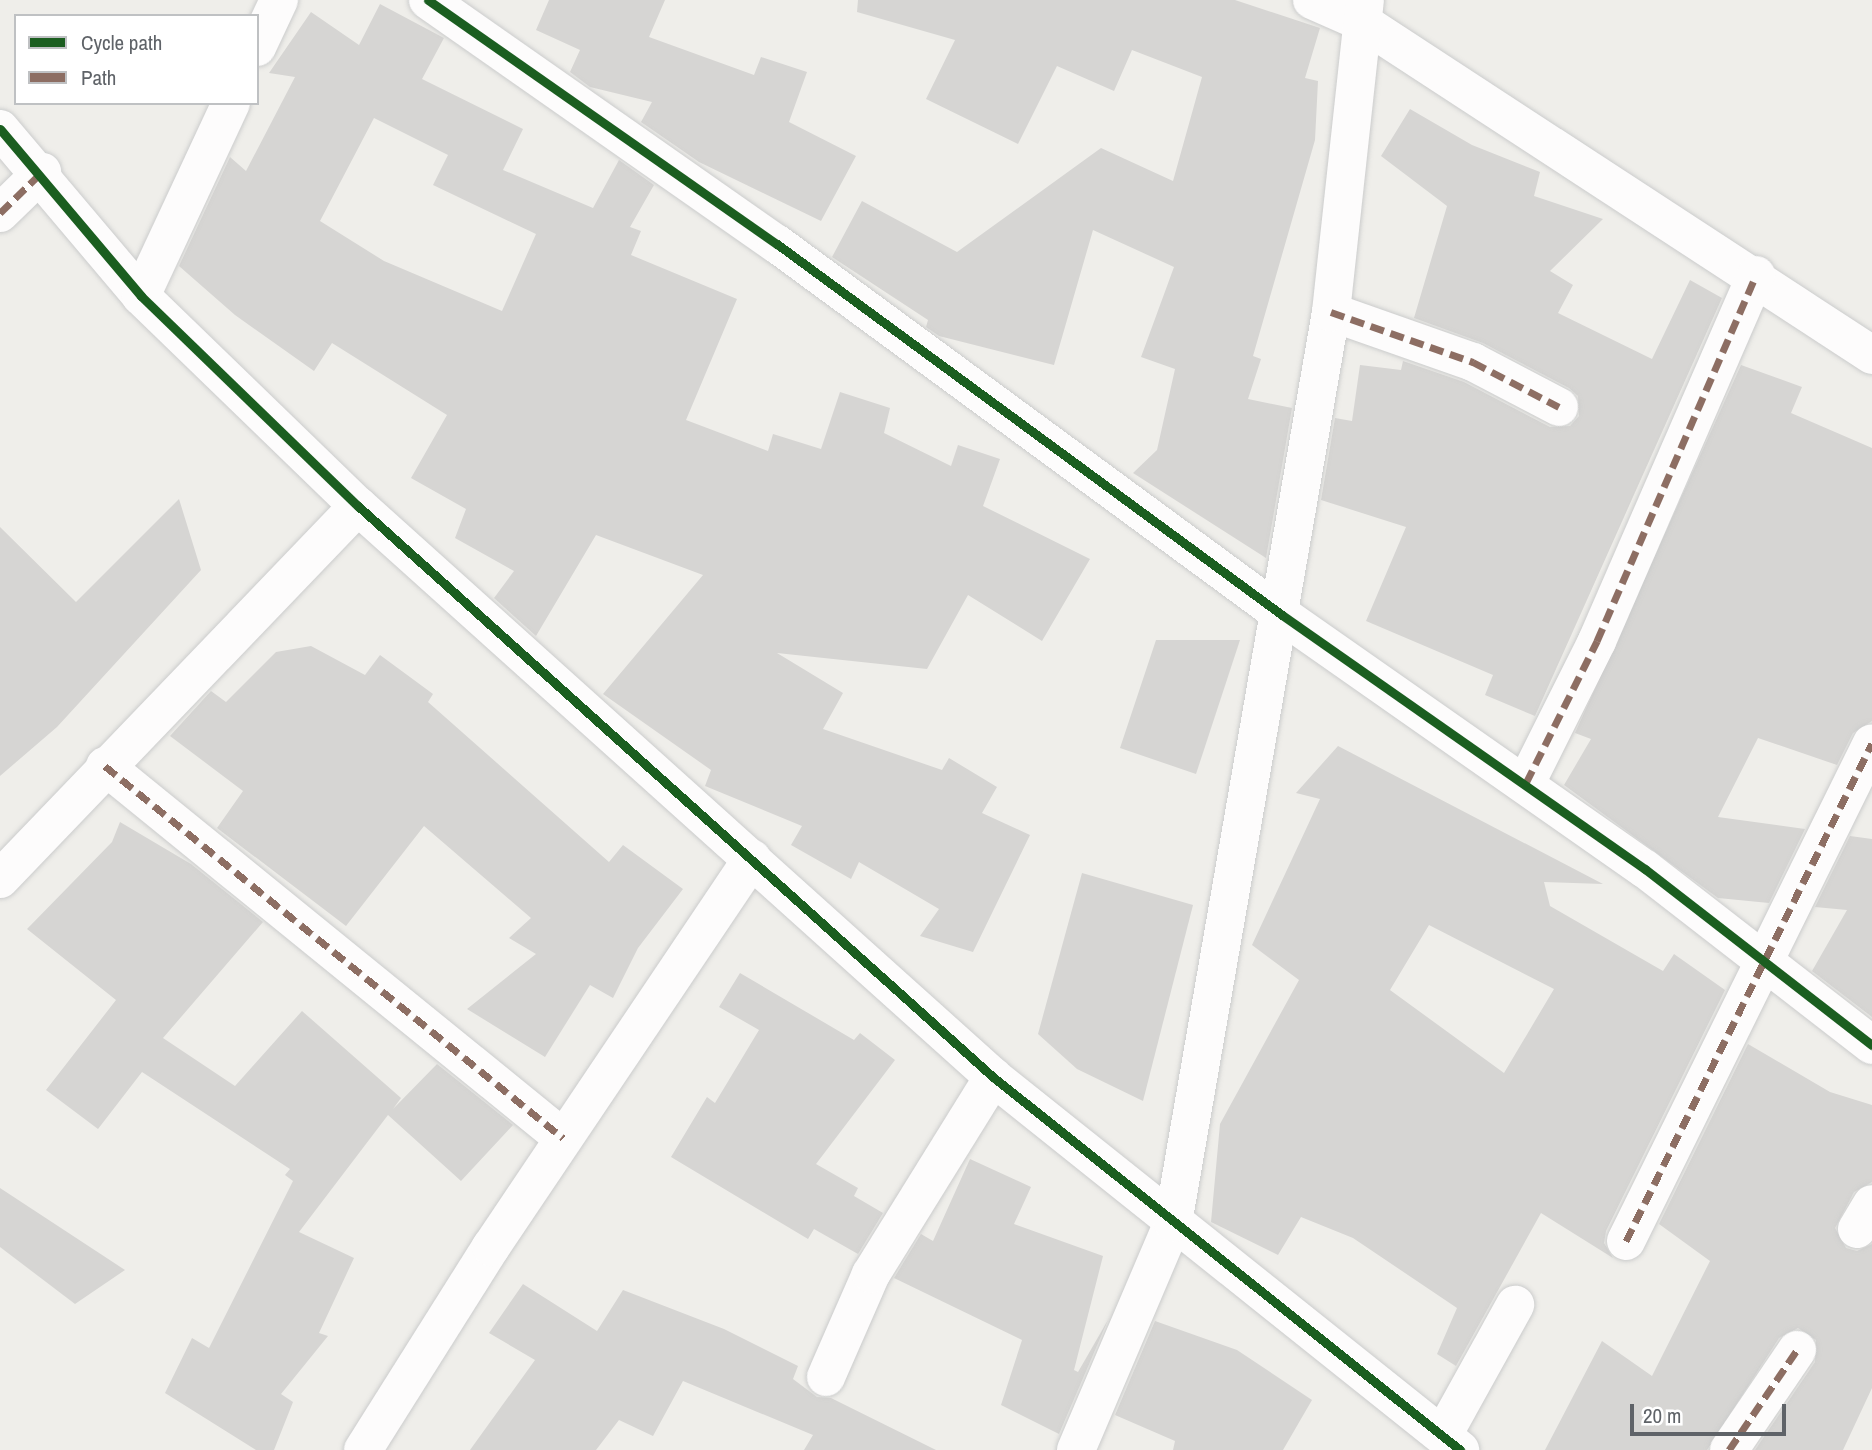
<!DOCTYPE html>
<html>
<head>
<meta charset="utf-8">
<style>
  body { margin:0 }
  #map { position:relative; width:1872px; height:1450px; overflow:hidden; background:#efeeea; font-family:"Archivo Narrow",sans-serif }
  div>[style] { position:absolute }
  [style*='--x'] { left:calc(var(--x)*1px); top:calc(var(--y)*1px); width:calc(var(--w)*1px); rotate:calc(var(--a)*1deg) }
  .building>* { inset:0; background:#d6d5d3 }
  .roads { filter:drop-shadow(0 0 2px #cbcccc) drop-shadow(0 0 2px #cbcccc) }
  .minor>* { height:38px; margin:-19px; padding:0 19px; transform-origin:19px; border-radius:19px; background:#fdfcfc }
  .quiet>* { height:7px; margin-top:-3.5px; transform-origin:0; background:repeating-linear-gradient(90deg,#8d6e63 0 14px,transparent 0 21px) }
  .cycleway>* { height:9px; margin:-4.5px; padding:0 4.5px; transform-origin:4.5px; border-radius:4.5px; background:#1b5e20 }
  span { translate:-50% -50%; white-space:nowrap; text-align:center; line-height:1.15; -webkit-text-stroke:6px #fff; paint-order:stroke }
  .legend { position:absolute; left:14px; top:14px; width:245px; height:91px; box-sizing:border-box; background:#fff; border:2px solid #bfc1c3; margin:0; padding:9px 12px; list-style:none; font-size:21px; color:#5f6368 }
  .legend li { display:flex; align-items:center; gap:14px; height:35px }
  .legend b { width:35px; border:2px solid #bfc1c3 }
  .scale { position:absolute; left:1630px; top:1404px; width:156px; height:32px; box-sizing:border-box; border:4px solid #5f6368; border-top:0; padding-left:9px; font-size:21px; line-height:24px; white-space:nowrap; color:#5f6368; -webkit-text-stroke:5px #fff; paint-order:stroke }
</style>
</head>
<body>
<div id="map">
  <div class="building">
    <i style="clip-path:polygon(549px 0,665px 0,649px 37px,754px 75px,761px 57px,807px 72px,789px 122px,856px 156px,821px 221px,699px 162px,641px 122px,652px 102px,590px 87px,570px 72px,580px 50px,536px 30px)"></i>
    <i style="clip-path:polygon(858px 0,1235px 0,1320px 28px,1305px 78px,1318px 81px,1315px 140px,1253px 356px,1261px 359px,1248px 399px,1292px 408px,1266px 558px,1133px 473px,1157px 450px,1175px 369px,1141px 357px,1174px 267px,1093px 230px,1054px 365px,939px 336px,926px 327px,928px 320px,832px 257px,862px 201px,957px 252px,1101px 148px,1173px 181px,1202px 77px,1132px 50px,1114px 91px,1057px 66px,1018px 144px,926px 99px,955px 40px,857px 12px)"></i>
    <i style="clip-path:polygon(evenodd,380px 4px,444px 38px,422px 79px,523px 129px,503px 170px,593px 208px,619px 160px,654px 185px,630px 227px,641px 231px,631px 255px,737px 299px,686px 420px,768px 451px,773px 434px,821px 449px,840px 392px,890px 408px,884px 433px,951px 466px,958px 445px,1000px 459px,983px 506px,1090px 559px,1042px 641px,968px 595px,927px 669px,777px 653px,843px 693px,823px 729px,942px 770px,949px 758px,997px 787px,982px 813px,1030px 835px,973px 952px,920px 936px,939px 909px,859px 862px,851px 879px,791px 845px,802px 826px,705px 786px,711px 770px,603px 694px,703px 575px,596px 535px,536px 636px,494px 598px,514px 571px,455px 538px,466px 509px,411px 478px,447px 415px,332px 343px,314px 371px,235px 315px,179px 266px,230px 157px,246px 171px,295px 77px,269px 73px,311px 12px,359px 45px,380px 4px,374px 118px,448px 155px,433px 185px,536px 234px,502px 311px,384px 261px,320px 221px,374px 118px)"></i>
    <i style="clip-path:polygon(1410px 109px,1472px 145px,1540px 172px,1534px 196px,1603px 219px,1550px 271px,1573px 285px,1558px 313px,1652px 359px,1690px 280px,1722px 298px,1535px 716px,1485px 695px,1493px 675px,1366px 621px,1406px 527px,1321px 500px,1335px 418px,1352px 421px,1360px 365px,1401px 370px,1403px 361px,1464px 382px,1550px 427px,1570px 426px,1579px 416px,1578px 396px,1569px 388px,1483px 343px,1414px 318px,1447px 206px,1381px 156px)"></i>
    <i style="clip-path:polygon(1741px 365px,1802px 387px,1791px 413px,1872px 448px,1872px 721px,1853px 733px,1837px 765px,1758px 738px,1718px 817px,1805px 829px,1769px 903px,1718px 898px,1564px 785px,1591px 739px,1575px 733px)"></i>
    <i style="clip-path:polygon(179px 499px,201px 570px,57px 727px,0 776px,0 527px,76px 602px)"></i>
    <i style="clip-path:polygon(1156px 640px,1240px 640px,1196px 774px,1120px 748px)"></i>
    <i style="clip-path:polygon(311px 646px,365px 675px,380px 655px,433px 694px,428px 702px,609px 862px,623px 845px,683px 889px,638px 948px,613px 998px,590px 985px,545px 1057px,467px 1009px,536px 954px,509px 938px,531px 918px,424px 826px,346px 926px,217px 828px,243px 791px,170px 736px,211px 691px,226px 702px,276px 652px)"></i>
    <i style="clip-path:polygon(evenodd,1338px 746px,1603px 884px,1544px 882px,1550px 906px,1663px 971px,1674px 954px,1725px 990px,1606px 1231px,1604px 1243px,1613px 1258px,1541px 1213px,1456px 1366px,1437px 1354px,1457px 1308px,1353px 1238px,1301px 1217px,1278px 1255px,1211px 1222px,1220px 1124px,1299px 980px,1252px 945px,1320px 799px,1296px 793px,1338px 746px,1429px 925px,1554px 989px,1504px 1073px,1390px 990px,1429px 925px)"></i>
    <i style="clip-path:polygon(120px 822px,191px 864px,263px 922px,163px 1038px,235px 1086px,302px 1011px,401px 1098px,393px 1109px,437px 1064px,513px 1125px,461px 1181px,388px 1115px,299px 1232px,354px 1258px,319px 1333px,328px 1336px,281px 1394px,293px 1402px,274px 1450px,256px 1450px,165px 1393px,192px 1338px,209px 1348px,293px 1181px,285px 1175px,290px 1169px,142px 1072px,98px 1129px,46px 1090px,116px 1000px,27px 929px,112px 842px)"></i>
    <i style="clip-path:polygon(1850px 836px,1872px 839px,1872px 1017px,1812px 971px,1847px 910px,1815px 907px)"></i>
    <i style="clip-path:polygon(1082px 873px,1193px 905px,1143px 1101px,1077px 1069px,1038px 1034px)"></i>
    <i style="clip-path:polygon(740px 973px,854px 1040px,860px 1033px,895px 1060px,816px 1164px,858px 1188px,854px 1196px,883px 1213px,858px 1254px,814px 1229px,808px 1239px,671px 1157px,707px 1097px,715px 1103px,759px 1030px,719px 1007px)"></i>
    <i style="clip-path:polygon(1748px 1044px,1830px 1092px,1872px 1105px,1872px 1182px,1854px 1192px,1835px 1228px,1846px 1248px,1857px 1251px,1872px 1244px,1872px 1388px,1843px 1450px,1755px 1450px,1815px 1362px,1816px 1340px,1798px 1328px,1779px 1338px,1707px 1450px,1545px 1450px,1602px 1341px,1652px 1376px,1710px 1261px,1659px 1224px)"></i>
    <i style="clip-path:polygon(970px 1159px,1031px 1187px,1014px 1224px,1103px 1256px,1074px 1370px,1078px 1372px,1108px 1320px,1059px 1434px,1001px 1405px,1022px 1340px,894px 1278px,921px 1234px,933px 1241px)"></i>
    <i style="clip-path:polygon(0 1188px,125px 1270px,75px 1304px,0 1247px)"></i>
    <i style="clip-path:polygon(523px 1284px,597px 1331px,623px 1290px,724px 1329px,798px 1366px,793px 1379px,817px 1397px,831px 1398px,936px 1450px,804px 1450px,813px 1435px,683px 1381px,653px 1436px,619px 1420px,596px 1450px,470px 1450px,535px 1360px,489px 1333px)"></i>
    <i style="clip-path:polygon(1155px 1321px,1237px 1350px,1312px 1400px,1283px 1450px,1173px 1450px,1175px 1441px,1115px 1415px)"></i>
  </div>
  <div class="roads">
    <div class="minor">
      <i style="--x:428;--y:0;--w:426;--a:35"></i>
      <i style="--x:777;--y:244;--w:627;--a:36.3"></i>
      <i style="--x:1282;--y:615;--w:443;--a:35"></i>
      <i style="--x:1645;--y:869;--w:287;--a:37.8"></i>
      <i style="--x:1312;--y:0;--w:55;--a:23.7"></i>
      <i style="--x:1362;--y:22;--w:609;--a:33.14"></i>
      <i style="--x:257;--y:47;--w:52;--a:-64.9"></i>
      <i style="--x:0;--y:129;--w:219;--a:49.8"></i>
      <i style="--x:141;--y:296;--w:302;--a:44.1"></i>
      <i style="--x:358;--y:506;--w:854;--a:41.96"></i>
      <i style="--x:993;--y:1077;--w:598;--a:38.61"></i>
      <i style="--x:0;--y:213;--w:59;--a:-44.3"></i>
      <i style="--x:141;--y:296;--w:213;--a:-65"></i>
      <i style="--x:1331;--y:312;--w:151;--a:19.4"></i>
      <i style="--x:1473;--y:362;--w:97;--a:27.6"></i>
      <i style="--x:105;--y:766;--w:590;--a:39.08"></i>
      <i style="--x:1526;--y:783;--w:159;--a:-63.4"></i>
      <i style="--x:1597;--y:641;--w:399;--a:-66.5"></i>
      <i style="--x:0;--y:879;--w:517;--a:-46.18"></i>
      <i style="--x:1857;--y:1229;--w:29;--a:-59"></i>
      <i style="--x:1626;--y:1241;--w:555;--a:-63.71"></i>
      <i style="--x:826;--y:1377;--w:112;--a:-66.4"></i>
      <i style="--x:871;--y:1274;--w:232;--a:-58.2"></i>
      <i style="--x:1443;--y:1435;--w:149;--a:-61"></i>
      <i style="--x:363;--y:1450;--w:240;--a:-57.8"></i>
      <i style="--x:491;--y:1247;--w:468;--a:-56.1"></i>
      <i style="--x:1076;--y:1450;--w:247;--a:-66.9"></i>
      <i style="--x:1173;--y:1223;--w:925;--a:-80.16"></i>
      <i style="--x:1331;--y:312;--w:314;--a:-83.8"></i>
      <i style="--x:1729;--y:1450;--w:121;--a:-55.8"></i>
    </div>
  </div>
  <div class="quiet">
    <i style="--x:0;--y:213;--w:59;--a:-44.3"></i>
    <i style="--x:1331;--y:312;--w:151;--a:19.4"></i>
    <i style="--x:1473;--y:362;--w:97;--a:27.6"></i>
    <i style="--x:105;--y:766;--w:590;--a:39.08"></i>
    <i style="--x:1526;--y:783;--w:159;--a:-63.4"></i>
    <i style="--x:1597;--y:641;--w:399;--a:-66.5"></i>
    <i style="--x:1626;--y:1241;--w:555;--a:-63.71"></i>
    <i style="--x:1729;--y:1450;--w:121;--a:-55.8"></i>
  </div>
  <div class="cycleway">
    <i style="--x:428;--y:0;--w:426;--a:35"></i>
    <i style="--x:777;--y:244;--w:627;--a:36.3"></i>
    <i style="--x:1282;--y:615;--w:443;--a:35"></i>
    <i style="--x:1645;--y:869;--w:287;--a:37.8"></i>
    <i style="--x:0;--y:129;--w:219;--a:49.8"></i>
    <i style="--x:141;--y:296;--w:302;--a:44.1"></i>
    <i style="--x:358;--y:506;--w:854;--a:41.96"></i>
    <i style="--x:993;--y:1077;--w:598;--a:38.61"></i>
  </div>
  <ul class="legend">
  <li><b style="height:9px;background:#1b5e20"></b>Cycle path</li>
  <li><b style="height:9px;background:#8d6e63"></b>Path</li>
  </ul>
  <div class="scale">20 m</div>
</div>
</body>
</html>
